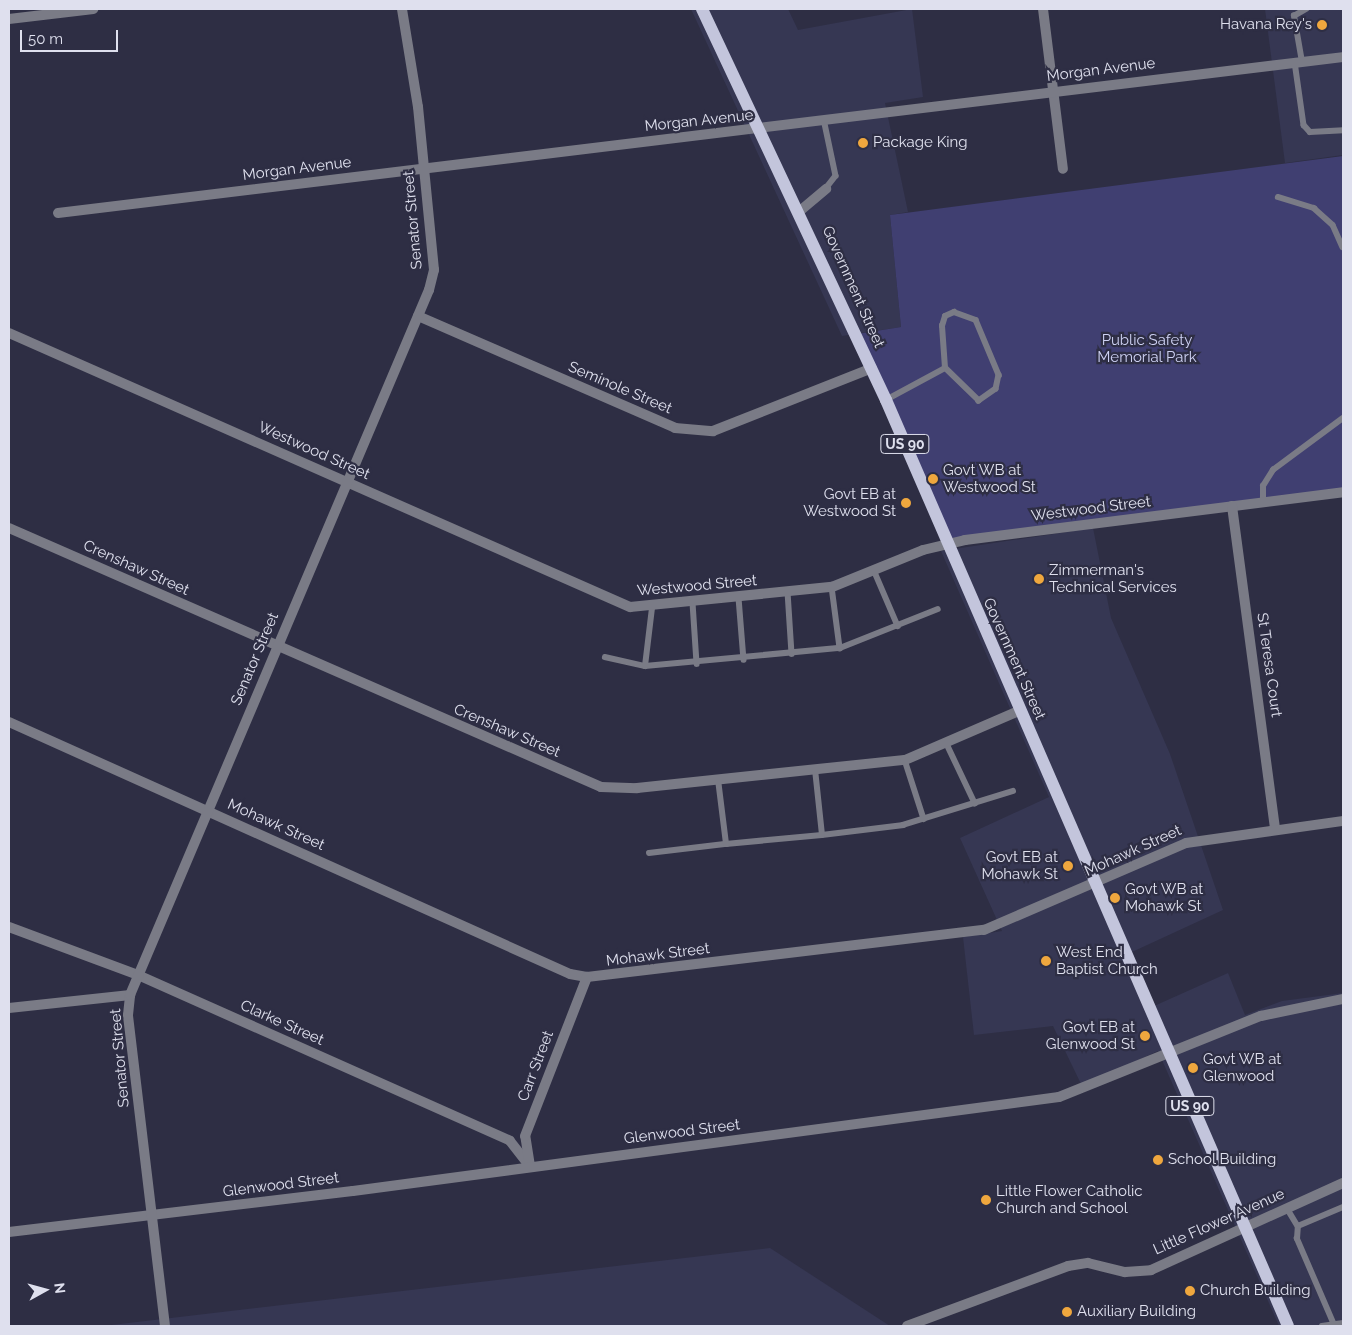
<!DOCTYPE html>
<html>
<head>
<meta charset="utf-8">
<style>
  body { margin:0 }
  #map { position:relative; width:1352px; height:1335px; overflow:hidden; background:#2e2e44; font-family:Raleway,sans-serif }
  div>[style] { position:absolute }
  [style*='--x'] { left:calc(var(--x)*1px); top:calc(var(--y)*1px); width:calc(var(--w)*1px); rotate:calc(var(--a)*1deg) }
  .built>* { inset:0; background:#363753 }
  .green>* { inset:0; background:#403f71 }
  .lane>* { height:5.5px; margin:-2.75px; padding:0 2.75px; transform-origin:2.75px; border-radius:2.75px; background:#7a7b86 }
  .street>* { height:10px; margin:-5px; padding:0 5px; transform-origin:5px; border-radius:5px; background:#7a7b86 }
  .primary>* { height:12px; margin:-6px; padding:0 6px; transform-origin:6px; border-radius:6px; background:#c3c5dc }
  .dots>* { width:14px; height:14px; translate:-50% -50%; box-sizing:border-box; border:2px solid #2e2e44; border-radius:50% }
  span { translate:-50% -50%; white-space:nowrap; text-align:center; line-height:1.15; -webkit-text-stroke:4.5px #2e2e44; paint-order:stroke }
  .shield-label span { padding:1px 4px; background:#2e2e44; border:1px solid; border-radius:4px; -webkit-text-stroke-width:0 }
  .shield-label { font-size:14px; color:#dfe0ee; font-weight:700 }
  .poi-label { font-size:15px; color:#dfe0ee }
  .right { translate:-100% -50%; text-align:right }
  .left { translate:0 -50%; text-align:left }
  .street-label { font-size:15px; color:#dfe0ee }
  .park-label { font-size:15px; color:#ced1f3 }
  .frame { position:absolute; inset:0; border:10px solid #dfe0ee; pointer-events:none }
  .north { position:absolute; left:20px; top:1265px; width:50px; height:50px; -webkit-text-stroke:4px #2e2e44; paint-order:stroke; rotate:83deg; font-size:14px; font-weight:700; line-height:20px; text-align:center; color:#dfe0ee }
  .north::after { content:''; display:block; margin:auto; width:18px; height:22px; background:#dfe0ee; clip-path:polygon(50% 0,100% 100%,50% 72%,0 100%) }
  .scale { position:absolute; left:20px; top:30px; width:98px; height:22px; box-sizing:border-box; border:2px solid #dfe0ee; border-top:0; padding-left:6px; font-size:15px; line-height:18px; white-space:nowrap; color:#dfe0ee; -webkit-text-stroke:4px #2e2e44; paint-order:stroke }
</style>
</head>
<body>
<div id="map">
  <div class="built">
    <i style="clip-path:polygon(691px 9px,788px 9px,798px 30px,912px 9px,923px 97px,885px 103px,908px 212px,890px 215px,901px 327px,842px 336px)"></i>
    <i style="clip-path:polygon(1265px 9px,1343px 9px,1343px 155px,1285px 163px)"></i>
    <i style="clip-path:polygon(1093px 528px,1111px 618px,1170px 754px,1223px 910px,1132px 952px,1154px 1006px,1228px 973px,1245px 1015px,1282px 1001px,1343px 993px,1343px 1326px,1279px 1326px,1158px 1051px,1082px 1086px,1053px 1026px,974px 1035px,963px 937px,1002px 931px,960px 838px,1049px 797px,941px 551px)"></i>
    <i style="clip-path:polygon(770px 1248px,890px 1326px,103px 1326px)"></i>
  </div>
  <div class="green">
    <i style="clip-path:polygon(1343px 156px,1343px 492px,947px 544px,857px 334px,901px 327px,890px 215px)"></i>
  </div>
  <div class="lane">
    <i style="--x:1295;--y:62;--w:64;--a:81.9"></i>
    <i style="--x:1304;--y:125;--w:9;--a:49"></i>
    <i style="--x:1310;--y:132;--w:33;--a:-3"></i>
    <i style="--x:1302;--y:62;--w:47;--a:-99.9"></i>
    <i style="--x:1294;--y:16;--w:14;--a:-30"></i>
    <i style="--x:824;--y:119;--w:58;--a:78.1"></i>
    <i style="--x:836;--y:176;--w:16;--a:128"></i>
    <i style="--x:1278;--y:197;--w:38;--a:17"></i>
    <i style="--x:1314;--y:208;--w:25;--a:42"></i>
    <i style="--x:1333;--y:225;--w:24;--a:66"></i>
    <i style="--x:954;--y:312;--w:23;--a:20"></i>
    <i style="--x:976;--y:320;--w:60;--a:67.3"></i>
    <i style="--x:999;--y:375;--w:14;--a:102"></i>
    <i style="--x:996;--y:389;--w:21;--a:145"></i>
    <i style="--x:979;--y:401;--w:47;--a:-135.9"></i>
    <i style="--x:945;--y:368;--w:42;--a:-94.1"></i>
    <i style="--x:942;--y:326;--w:10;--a:-73"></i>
    <i style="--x:945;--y:316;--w:10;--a:-24"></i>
    <i style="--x:886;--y:400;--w:67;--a:-28.5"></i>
    <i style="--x:1263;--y:502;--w:16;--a:-90"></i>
    <i style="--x:1263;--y:486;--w:19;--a:-58"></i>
    <i style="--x:1273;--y:470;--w:87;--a:-36.6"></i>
    <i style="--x:874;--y:570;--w:61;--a:66.8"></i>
    <i style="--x:832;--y:587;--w:62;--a:82.5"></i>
    <i style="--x:788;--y:592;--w:62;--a:86.3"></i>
    <i style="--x:739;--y:598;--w:62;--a:85.4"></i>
    <i style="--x:693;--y:603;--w:61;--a:86.2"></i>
    <i style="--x:605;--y:657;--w:41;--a:12.7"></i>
    <i style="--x:645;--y:666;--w:196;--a:-5.3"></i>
    <i style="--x:840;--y:648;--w:105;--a:-21.7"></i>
    <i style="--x:645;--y:666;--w:58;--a:-83.1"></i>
    <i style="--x:946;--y:742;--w:68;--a:64.6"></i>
    <i style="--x:905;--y:760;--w:62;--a:72.1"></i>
    <i style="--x:822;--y:835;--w:82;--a:-7"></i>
    <i style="--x:903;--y:825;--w:115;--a:-17.2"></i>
    <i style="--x:726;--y:844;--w:96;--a:-5.4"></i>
    <i style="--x:822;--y:835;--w:65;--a:-96.1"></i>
    <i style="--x:649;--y:853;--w:78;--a:-6.7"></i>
    <i style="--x:726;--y:844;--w:64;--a:-97.1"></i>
    <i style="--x:1287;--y:1208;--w:21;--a:59"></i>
    <i style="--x:1334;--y:1325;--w:94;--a:-113.3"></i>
    <i style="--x:1297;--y:1239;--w:13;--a:-86"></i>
    <i style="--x:1298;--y:1226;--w:49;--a:-22.9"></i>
    <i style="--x:1322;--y:1326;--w:21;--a:-8"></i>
  </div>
  <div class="street">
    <i style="--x:1043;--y:9;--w:161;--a:82.9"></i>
    <i style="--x:9;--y:19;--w:85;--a:-6.8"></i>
    <i style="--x:801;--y:210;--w:33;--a:-40"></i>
    <i style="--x:58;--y:213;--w:1294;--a:-6.92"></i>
    <i style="--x:418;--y:316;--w:280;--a:23.5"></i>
    <i style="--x:675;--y:428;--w:38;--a:5"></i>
    <i style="--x:713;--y:431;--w:171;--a:-21.6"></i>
    <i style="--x:9;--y:333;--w:679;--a:23.81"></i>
    <i style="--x:630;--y:607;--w:203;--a:-5.7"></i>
    <i style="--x:832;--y:587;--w:98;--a:-22.1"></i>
    <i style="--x:923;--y:550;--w:43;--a:-13.4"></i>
    <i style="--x:965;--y:540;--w:381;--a:-7.2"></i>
    <i style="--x:1232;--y:506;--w:326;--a:82.4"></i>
    <i style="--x:9;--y:528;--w:646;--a:23.63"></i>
    <i style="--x:601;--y:787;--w:36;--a:2"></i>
    <i style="--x:637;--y:788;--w:269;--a:-6"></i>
    <i style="--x:905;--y:760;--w:124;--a:-23.3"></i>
    <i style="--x:9;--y:722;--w:615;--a:24.19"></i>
    <i style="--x:570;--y:974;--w:17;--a:10"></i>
    <i style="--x:587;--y:977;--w:400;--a:-6.8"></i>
    <i style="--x:984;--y:930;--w:220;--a:-23.3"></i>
    <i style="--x:1186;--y:843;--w:159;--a:-8"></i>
    <i style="--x:9;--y:927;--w:138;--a:20.4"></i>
    <i style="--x:138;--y:975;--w:407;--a:24"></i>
    <i style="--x:510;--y:1141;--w:33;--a:52"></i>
    <i style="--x:9;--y:1008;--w:122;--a:-6.1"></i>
    <i style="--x:530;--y:1166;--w:30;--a:-99"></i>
    <i style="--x:525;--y:1136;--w:171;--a:-68.7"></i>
    <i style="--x:9;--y:1232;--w:346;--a:-6.8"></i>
    <i style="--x:353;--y:1191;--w:712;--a:-7.58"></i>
    <i style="--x:1059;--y:1097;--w:218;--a:-21.9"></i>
    <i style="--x:1261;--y:1016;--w:84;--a:-11.7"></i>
    <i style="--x:165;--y:1326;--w:313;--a:-96.8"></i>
    <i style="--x:128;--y:1015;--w:20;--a:-84"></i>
    <i style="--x:130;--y:995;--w:766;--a:-67.02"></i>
    <i style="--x:429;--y:290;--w:21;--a:-76"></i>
    <i style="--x:434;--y:270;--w:164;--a:-95.6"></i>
    <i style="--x:418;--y:107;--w:99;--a:-99.3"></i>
    <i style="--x:907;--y:1326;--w:172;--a:-20.4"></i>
    <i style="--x:1068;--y:1266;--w:20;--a:-9"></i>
    <i style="--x:1088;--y:1263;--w:38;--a:14"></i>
    <i style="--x:1125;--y:1272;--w:26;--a:-4"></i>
    <i style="--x:1151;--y:1270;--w:211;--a:-24.4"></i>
  </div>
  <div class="primary">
    <i style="--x:702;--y:9;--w:432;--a:64.8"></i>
    <i style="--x:886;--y:400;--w:1009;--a:66.53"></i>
  </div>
  <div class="dots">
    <i style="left:1322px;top:25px;background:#efa73e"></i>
    <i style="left:863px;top:143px;background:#efa73e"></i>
    <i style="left:933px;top:479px;background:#efa73e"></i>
    <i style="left:906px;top:503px;background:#efa73e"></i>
    <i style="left:1039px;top:579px;background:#efa73e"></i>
    <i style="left:1068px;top:866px;background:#efa73e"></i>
    <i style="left:1115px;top:898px;background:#efa73e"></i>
    <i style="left:1046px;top:961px;background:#efa73e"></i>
    <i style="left:1145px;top:1036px;background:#efa73e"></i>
    <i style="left:1193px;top:1068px;background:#efa73e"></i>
    <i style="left:1158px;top:1160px;background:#efa73e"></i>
    <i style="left:986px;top:1200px;background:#efa73e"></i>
    <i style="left:1190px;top:1291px;background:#efa73e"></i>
    <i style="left:1067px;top:1312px;background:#efa73e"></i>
  </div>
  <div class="shield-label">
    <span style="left:905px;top:444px">US 90</span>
    <span style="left:1190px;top:1106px">US 90</span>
  </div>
  <div class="poi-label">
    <span class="right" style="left:1312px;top:25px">Havana Rey's</span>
    <span class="left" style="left:873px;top:143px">Package King</span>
    <span class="left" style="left:943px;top:479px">Govt WB at<br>Westwood St</span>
    <span class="right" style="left:896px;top:503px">Govt EB at<br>Westwood St</span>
    <span class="left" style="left:1049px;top:579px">Zimmerman's<br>Technical Services</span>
    <span class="right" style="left:1058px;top:866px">Govt EB at<br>Mohawk St</span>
    <span class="left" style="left:1125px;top:898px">Govt WB at<br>Mohawk St</span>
    <span class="left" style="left:1056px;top:961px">West End<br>Baptist Church</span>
    <span class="right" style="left:1135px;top:1036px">Govt EB at<br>Glenwood St</span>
    <span class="left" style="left:1203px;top:1068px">Govt WB at<br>Glenwood</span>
    <span class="left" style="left:1168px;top:1160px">School Building</span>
    <span class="left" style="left:996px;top:1200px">Little Flower Catholic<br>Church and School</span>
    <span class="left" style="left:1200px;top:1291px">Church Building</span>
    <span class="left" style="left:1077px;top:1312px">Auxiliary Building</span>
  </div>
  <div class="street-label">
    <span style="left:1101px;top:70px;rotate:-7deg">Morgan Avenue</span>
    <span style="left:699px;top:121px;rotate:-6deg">Morgan Avenue</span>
    <span style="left:297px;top:169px;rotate:-7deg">Morgan Avenue</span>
    <span style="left:413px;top:220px;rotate:-95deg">Senator Street</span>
    <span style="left:853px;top:287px;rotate:66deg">Government Street</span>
    <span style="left:620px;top:388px;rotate:23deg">Seminole Street</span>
    <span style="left:314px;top:451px;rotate:24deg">Westwood Street</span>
    <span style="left:1091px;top:509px;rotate:-7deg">Westwood Street</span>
    <span style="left:136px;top:568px;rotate:24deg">Crenshaw Street</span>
    <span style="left:697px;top:586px;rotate:-5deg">Westwood Street</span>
    <span style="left:255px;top:659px;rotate:-67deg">Senator Street</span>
    <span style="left:1014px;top:659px;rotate:66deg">Government Street</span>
    <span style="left:1269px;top:665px;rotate:82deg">St Teresa Court</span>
    <span style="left:507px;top:731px;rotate:23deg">Crenshaw Street</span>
    <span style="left:276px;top:825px;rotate:24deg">Mohawk Street</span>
    <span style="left:1133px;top:851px;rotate:-24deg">Mohawk Street</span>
    <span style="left:658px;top:955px;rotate:-7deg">Mohawk Street</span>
    <span style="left:282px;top:1023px;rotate:24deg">Clarke Street</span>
    <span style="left:120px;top:1058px;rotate:-95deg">Senator Street</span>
    <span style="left:536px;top:1066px;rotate:-69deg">Carr Street</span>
    <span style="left:682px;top:1132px;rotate:-7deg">Glenwood Street</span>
    <span style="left:281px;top:1185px;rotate:-7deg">Glenwood Street</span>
    <span style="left:1219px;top:1222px;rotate:-24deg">Little Flower Avenue</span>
  </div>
  <div class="park-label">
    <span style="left:1147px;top:349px">Public Safety<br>Memorial Park</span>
  </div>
  <div class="frame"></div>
  <div class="north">N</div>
  <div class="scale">50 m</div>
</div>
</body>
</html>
